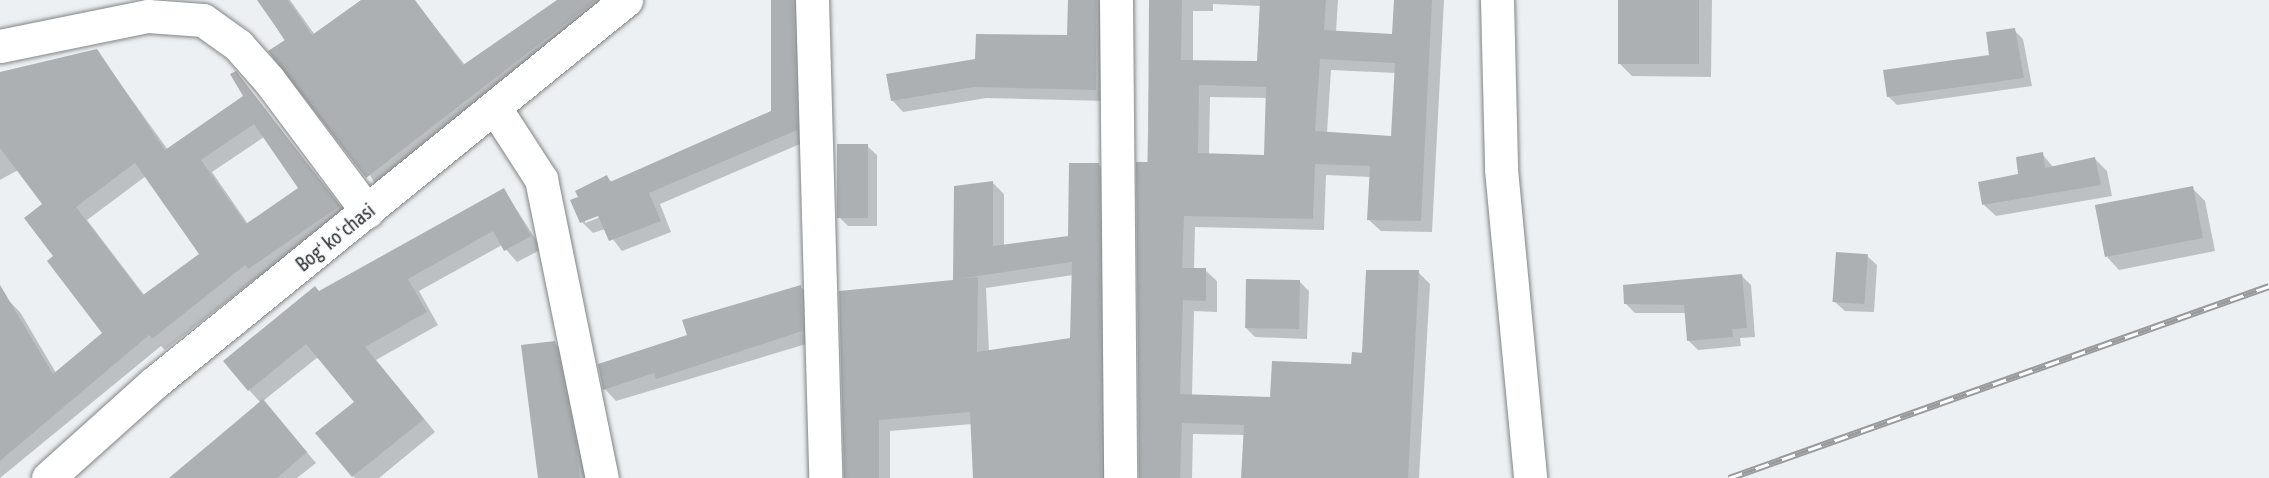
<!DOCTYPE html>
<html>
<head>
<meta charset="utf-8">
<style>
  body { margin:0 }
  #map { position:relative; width:2269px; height:478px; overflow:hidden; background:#edf0f3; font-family:"Asap Condensed",sans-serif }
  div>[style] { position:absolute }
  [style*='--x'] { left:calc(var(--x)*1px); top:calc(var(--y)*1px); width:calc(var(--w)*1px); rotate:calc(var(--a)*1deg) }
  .shadow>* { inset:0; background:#0003 }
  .building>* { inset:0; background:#adb0b2; transform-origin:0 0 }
  .roads { filter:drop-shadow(0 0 2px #818486) drop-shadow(0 0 2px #818486) }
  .street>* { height:33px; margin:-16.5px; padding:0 16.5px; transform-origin:16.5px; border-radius:16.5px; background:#fff }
  .secondary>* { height:33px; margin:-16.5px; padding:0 16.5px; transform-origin:16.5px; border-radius:16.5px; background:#fff }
  .rail>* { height:7px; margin-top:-3.5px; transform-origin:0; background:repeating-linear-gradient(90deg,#fbfdff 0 14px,#989a9c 0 28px); box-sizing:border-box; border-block:2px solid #989a9c }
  span { translate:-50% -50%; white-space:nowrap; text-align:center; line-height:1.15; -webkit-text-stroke:4.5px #fbfdff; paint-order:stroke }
  .street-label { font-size:20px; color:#323334 }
</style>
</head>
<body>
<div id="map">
  <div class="shadow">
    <i style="clip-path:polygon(259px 0,290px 0,315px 35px,363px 0,414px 0,465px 65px,558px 0,623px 0,378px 188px)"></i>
    <i style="clip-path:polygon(evenodd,772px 0,810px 0,807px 141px,660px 204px,671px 232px,622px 251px,605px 229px,593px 233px,582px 222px,580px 197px,607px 177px,613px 183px,773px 112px,772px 0,605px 212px,606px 215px,585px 223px,585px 219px,605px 212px)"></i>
    <i style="clip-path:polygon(1069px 0,1109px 0,1107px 101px,986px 98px,903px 112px,892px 100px,976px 61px,1068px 37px)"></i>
    <i style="clip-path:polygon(evenodd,1151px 0,1338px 0,1336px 32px,1393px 35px,1395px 0,1444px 0,1432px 232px,1381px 231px,1369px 220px,1371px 177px,1326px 175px,1324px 230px,1195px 227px,1194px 270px,1205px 270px,1217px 281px,1217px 312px,1194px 311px,1192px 396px,1272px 398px,1353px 365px,1418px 272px,1430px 284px,1419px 478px,1243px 478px,1245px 435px,1193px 434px,1192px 478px,1140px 478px,1151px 0,1213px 4px,1261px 6px,1259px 63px,1193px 62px,1193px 11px,1213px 11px,1213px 4px,1151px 0,1331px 70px,1396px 73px,1393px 137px,1327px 133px,1331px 70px,1151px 0,1210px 97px,1267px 98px,1266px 156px,1209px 155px,1210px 97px)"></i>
    <i style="clip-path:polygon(1619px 0,1712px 0,1711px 77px,1632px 76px,1619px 63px)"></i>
    <i style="clip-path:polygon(2014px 30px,2023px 39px,2032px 86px,1897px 105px,1888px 96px,1991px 56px)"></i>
    <i style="clip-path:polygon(evenodd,96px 50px,168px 150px,246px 97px,235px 72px,351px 219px,261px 280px,258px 277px,165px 350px,161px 346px,0 478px,0 304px,8px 300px,20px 312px,56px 373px,104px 334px,55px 257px,44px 204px,18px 170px,0 180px,0 74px,96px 50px,264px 137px,300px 188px,248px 224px,212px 172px,264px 137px,96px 50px,146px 176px,201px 254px,145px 296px,87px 220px,146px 176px)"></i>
    <i style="clip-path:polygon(867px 146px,877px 155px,877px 226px,848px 226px,839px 217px)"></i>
    <i style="clip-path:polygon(2042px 154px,2054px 168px,2095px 159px,2107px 171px,2112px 196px,1996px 216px,1984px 205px)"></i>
    <i style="clip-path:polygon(evenodd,1098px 164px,1110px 176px,1112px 478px,974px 478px,972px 424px,890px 431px,890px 478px,845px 478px,955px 281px,992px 182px,1004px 194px,1004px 246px,1070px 237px,1098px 164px,1073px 275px,1071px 340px,989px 352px,986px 288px,1073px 275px)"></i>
    <i style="clip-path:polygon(2192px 188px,2205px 201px,2215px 251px,2119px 270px,2107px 257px)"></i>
    <i style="clip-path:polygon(504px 190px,542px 249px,517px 262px,502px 245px,419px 291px,438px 325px,376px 360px,435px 432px,379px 478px,355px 478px,317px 433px,356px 402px,318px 357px,263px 401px,316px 463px,297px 478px,172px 478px,261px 403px,249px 390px,320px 293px)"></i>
    <i style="clip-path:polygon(1867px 256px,1877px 265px,1874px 312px,1845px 311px,1835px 302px)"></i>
    <i style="clip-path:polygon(1742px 276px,1751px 285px,1755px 337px,1740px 338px,1741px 346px,1698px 350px,1688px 340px,1686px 313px,1635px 313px,1625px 303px)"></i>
    <i style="clip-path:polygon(1299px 281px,1309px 291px,1307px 339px,1255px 337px,1245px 327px)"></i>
    <i style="clip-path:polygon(801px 287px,812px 298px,813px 342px,616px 401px,605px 389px,688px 336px)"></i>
    <i style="clip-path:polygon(554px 343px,567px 355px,589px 478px,540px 478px)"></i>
  </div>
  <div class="building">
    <i style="clip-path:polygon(257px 0,288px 0,312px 35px,361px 0,415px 0,463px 65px,557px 0,596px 0,366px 178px,268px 51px,285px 40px)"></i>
    <i style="clip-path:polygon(771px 0,793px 0,797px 130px,649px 193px,661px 221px,609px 241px,598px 216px,580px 223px,570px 200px,578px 197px,575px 191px,607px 175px,610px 182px,771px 111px)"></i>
    <i style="clip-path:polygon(1068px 0,1097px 0,1096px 90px,974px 87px,891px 101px,886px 74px,975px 59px,976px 34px,1067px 35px)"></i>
    <i style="clip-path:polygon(evenodd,1149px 0,1182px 0,1181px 60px,1257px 61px,1260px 0,1326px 0,1324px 30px,1392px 34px,1394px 0,1432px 0,1421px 221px,1367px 220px,1370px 166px,1315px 164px,1313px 219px,1184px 216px,1182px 268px,1206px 268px,1206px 301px,1183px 300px,1180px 394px,1270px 397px,1272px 361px,1351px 364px,1352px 352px,1362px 353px,1366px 270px,1419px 270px,1408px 478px,1241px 478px,1244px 425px,1182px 423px,1180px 478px,1139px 478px,1136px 162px,1148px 162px,1149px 0,1320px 59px,1395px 63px,1391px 136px,1315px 131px,1320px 59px,1149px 0,1199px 85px,1266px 87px,1264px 155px,1198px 153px,1199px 85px)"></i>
    <i style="left:1618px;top:0;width:81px;height:64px"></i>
    <i style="clip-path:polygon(2015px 28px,2024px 78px,1887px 97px,1883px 70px,1989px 55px,1986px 32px)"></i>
    <i style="clip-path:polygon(evenodd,97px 49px,165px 150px,243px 96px,230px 74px,236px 71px,340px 206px,248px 269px,245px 265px,152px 339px,149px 335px,0 461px,0 285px,53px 374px,102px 333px,47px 261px,53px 256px,24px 218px,42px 204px,0 148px,0 72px,97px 49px,254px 124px,298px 188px,246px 224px,201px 160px,254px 124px,97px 49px,135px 163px,199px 254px,143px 295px,76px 207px,135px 163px)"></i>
    <i style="left:837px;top:144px;width:31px;height:74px"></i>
    <i style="clip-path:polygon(2043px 152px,2045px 168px,2095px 157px,2101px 185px,1982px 205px,1978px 182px,2018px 174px,2016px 157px)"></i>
    <i style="clip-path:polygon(evenodd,1069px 163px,1099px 163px,1101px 478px,973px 478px,970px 412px,879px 420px,879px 478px,844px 478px,839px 291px,953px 280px,954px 186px,993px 181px,993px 246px,1068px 236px,1069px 163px,1072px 262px,1070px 338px,977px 352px,978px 277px,958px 279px,1072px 262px)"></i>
    <i style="left:2193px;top:186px;width:53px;height:100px;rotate:79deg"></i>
    <i style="clip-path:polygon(504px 188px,531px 236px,504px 251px,493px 231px,408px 279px,427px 312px,365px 347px,424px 419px,352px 477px,315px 433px,354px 402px,306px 344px,248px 391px,223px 361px,315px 286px,319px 291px)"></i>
    <i style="left:1836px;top:252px;width:32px;height:50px;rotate:4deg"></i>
    <i style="clip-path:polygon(1742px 274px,1747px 328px,1732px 329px,1733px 337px,1687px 341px,1684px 305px,1624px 304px,1623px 285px)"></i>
    <i style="left:1246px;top:279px;width:54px;height:49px;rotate:1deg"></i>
    <i style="clip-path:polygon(801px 285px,802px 331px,656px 379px,654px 373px,603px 390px,598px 364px,687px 335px,682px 320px)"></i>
    <i style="clip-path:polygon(555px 341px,576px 442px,580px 478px,538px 478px,521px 345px)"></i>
    <i style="clip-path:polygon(263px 399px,307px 452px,277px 478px,169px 478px)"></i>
  </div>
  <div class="roads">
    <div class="street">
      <i style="--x:812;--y:0;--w:478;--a:88.4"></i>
      <i style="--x:1116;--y:0;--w:478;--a:89.5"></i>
      <i style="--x:0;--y:46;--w:151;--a:-11.5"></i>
      <i style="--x:148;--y:16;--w:55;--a:4.2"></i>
      <i style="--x:203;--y:20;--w:43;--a:35.5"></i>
      <i style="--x:238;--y:45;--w:47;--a:48.5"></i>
      <i style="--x:269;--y:80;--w:164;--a:53.2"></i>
      <i style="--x:495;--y:108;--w:85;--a:57.1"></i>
      <i style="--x:541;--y:179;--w:305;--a:78.5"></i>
      <i style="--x:48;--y:478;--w:142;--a:-41.9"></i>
      <i style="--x:154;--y:383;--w:608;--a:-39.06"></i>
    </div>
    <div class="secondary">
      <i style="--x:1497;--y:0;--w:169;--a:88.6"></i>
      <i style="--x:1501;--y:169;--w:310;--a:84.6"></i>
    </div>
  </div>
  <div class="rail">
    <i style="--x:1729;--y:478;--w:573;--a:-19.57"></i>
  </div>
  <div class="street-label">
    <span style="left:335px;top:237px;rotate:-39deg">Bogʻ koʻchasi</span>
  </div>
</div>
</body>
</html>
